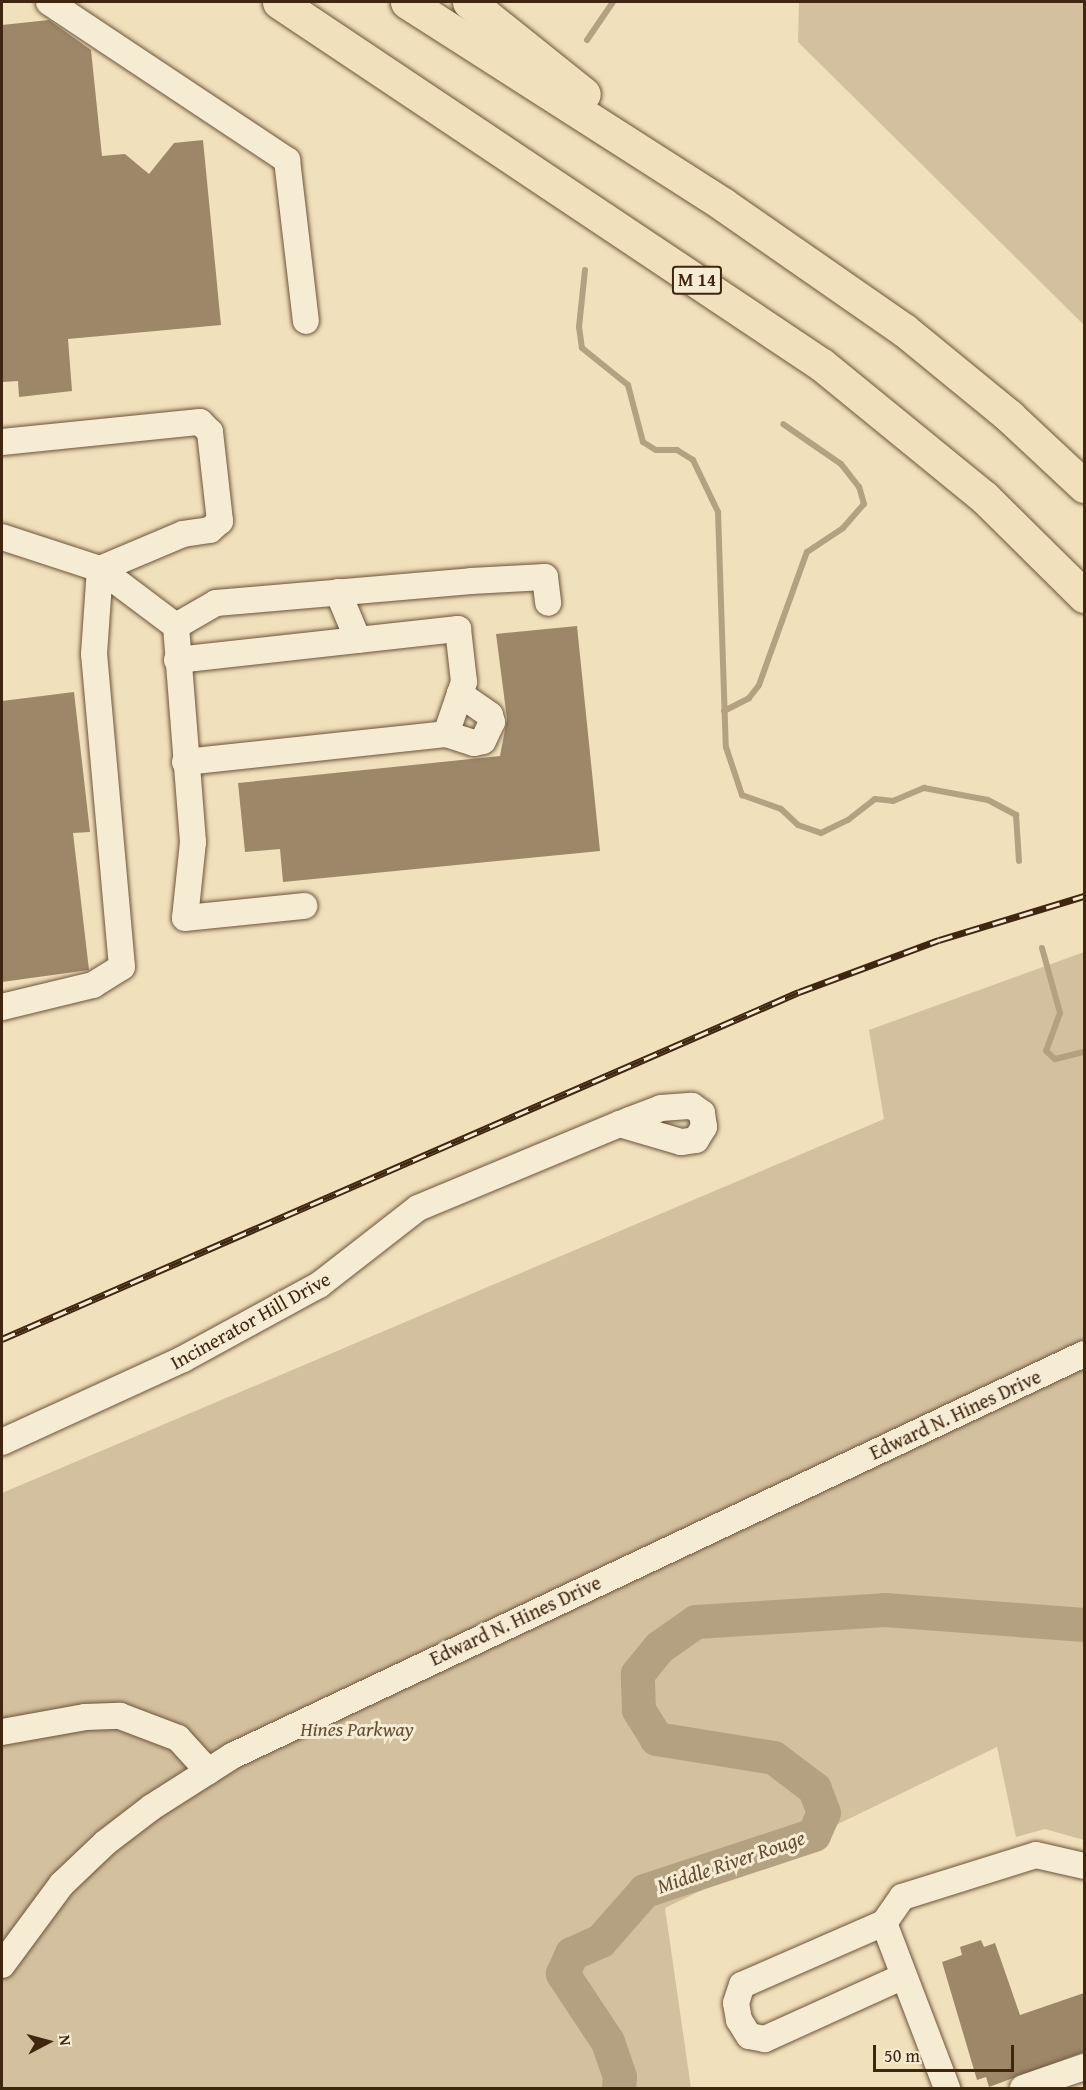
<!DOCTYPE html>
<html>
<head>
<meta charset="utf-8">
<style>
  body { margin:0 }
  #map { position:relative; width:1086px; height:2090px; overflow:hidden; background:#f1e0bc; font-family:"Gentium Book Plus",serif }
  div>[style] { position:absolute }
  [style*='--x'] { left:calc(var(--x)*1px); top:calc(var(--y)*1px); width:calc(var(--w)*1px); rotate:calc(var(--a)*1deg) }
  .green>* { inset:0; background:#d3c09f }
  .stream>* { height:6px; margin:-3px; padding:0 3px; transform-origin:3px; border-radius:3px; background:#b4a181 }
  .river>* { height:34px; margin:-17px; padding:0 17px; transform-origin:17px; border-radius:17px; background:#b4a181 }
  .building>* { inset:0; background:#9c8769 }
  .roads { filter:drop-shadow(0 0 2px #6c543a) drop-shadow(0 0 2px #6c543a) }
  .minor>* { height:26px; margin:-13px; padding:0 13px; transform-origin:13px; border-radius:13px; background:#f6ebd3 }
  .highway>* { height:33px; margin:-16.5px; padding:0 16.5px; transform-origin:16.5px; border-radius:16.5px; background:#f1e0bc }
  .rail>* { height:7px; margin-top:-3.5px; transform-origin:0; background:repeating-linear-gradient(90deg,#f6ebd3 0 14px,#3f260f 0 28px); box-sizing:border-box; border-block:2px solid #3f260f }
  span { translate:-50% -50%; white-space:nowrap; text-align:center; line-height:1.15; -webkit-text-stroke:6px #f6ebd3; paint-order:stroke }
  .shield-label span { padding:2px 4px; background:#f6ebd3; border:2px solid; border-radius:4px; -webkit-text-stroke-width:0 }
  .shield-label { font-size:18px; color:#3f260f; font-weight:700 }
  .street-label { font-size:20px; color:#3f260f }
  .park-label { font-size:20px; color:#644c33; font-style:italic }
  .water-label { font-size:21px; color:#624b31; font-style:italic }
  .frame { position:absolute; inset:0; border:3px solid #3f260f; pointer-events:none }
  .north { position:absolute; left:18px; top:2012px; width:60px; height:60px; -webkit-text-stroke:4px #f6ebd3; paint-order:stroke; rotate:84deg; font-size:16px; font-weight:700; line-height:24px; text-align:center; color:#3f260f }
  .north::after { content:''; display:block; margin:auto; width:21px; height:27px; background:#3f260f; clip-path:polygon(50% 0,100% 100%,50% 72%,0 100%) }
  .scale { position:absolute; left:873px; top:2045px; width:141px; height:27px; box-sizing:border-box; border:3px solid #3f260f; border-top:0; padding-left:8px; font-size:18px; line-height:21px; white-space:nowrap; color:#3f260f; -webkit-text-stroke:4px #f6ebd3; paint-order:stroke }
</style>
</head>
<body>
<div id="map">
  <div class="green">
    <i style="clip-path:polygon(799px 2px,1084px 2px,1084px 325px,798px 42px)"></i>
    <i style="clip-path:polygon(1084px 952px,1084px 1840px,1045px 1829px,1016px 1837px,997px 1747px,665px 1908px,691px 2088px,2px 2088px,2px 1493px,884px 1119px,869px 1030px)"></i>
  </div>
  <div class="stream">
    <i style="--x:587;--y:40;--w:46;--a:-55.6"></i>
    <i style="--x:585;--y:270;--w:57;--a:96"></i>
    <i style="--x:579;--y:327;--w:21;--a:82"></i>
    <i style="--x:582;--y:348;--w:59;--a:38.8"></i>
    <i style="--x:628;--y:385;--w:59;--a:75.3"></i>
    <i style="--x:643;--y:442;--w:15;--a:32"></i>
    <i style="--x:656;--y:450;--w:21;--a:0"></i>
    <i style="--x:677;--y:450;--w:19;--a:32"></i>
    <i style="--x:693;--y:460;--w:58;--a:64.3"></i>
    <i style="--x:718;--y:512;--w:235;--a:88.1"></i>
    <i style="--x:726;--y:747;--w:51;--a:71.6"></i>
    <i style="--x:742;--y:795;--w:41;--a:19.7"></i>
    <i style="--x:781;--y:809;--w:23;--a:43"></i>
    <i style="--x:798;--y:825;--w:24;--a:19"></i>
    <i style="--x:821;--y:833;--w:30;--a:-26"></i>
    <i style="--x:848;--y:820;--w:34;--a:-38"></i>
    <i style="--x:875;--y:799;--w:18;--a:6"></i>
    <i style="--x:893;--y:801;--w:34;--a:-23"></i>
    <i style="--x:924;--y:788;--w:65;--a:10.6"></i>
    <i style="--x:988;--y:800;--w:32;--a:28"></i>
    <i style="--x:1016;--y:815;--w:46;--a:86.3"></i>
    <i style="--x:724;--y:711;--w:28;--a:-27"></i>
    <i style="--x:749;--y:698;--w:16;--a:-52"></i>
    <i style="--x:759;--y:685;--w:141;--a:-70.2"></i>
    <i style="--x:807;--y:552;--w:43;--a:-33.7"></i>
    <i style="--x:843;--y:528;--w:32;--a:-49"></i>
    <i style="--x:864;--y:504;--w:18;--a:-106"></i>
    <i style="--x:859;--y:487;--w:29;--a:-128"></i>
    <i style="--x:841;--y:464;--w:70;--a:-145.4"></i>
    <i style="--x:1042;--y:948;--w:67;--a:74.5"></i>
    <i style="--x:1060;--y:1013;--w:40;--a:110.2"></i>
    <i style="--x:1046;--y:1051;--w:12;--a:42"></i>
    <i style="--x:1055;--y:1059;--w:30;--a:-14"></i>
    <i style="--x:1076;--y:1625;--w:15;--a:-58"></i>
  </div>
  <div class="river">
    <i style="--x:619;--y:2088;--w:11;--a:-85"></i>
    <i style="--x:620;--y:2077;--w:37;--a:-109"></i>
    <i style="--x:608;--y:2042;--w:82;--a:-123.5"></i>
    <i style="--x:563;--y:1974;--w:22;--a:-66"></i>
    <i style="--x:572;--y:1954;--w:32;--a:-24"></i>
    <i style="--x:601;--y:1941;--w:67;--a:-48.7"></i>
    <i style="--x:645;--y:1891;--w:178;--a:-18.3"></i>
    <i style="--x:814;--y:1835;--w:24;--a:-66"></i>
    <i style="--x:824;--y:1813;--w:26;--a:-111"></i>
    <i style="--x:815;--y:1789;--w:51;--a:-142.9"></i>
    <i style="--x:774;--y:1758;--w:119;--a:-170.8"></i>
    <i style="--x:657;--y:1739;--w:34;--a:-122"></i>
    <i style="--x:639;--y:1710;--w:36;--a:-92"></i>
    <i style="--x:638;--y:1674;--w:33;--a:-51"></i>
    <i style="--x:659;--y:1648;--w:45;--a:-35.1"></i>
    <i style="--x:696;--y:1622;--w:189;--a:-3.6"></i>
    <i style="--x:885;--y:1610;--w:200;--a:4.3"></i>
  </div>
  <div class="building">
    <i style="clip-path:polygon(49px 20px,91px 50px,102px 156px,125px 154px,149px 174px,174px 143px,203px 140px,221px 325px,68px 339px,72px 391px,19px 397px,18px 381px,2px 382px,2px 25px)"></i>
    <i style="clip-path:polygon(577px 626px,600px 851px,283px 882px,280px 849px,245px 852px,238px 783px,500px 756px,507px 719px,496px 634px)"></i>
    <i style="clip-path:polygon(74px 692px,90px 832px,73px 833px,89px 970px,2px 982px,2px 701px)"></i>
    <i style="clip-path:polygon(981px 1940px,984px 1947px,995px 1943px,1020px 2015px,1084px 1993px,1084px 2052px,989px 2087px,986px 2077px,977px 2080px,942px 1962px,962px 1955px,960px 1947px)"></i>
  </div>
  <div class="roads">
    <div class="minor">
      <i style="--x:49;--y:2;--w:286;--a:33.6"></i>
      <i style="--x:287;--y:160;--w:162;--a:83.3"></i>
      <i style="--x:2;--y:442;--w:199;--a:-5.8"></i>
      <i style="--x:200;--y:422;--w:14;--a:45"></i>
      <i style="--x:210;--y:432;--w:90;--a:83.6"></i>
      <i style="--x:220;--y:521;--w:13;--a:138"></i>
      <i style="--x:210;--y:530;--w:27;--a:172"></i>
      <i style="--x:183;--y:534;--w:90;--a:157.1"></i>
      <i style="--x:2;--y:537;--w:103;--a:18.1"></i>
      <i style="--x:100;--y:569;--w:95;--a:36.9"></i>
      <i style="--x:176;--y:626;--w:217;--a:85.5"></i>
      <i style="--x:193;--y:842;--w:76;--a:96"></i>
      <i style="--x:185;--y:918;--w:120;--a:-5.8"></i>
      <i style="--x:338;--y:592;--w:52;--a:67.4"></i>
      <i style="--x:176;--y:626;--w:46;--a:-29.9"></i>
      <i style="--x:216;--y:603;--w:256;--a:-4.9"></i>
      <i style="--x:471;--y:581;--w:74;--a:-3.1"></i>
      <i style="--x:545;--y:577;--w:26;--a:83"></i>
      <i style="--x:177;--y:660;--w:283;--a:-6.3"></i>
      <i style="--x:458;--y:629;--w:53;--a:83.5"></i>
      <i style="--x:464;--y:682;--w:55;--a:109.1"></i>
      <i style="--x:185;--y:762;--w:262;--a:-6.1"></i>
      <i style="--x:446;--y:734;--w:29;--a:18"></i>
      <i style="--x:474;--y:743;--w:9;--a:-13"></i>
      <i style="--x:483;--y:741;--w:21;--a:-65"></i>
      <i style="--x:492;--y:722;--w:7;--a:-106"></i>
      <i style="--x:490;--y:715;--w:37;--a:-145"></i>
      <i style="--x:2;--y:1007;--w:94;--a:-13.6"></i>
      <i style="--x:93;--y:985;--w:34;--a:-32"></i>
      <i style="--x:122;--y:967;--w:314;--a:-95.1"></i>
      <i style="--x:94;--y:654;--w:85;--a:-86"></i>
      <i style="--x:2;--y:1442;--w:199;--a:-24.6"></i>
      <i style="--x:183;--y:1359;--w:155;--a:-28.6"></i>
      <i style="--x:319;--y:1285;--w:125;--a:-37.9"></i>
      <i style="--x:418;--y:1208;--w:219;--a:-22.6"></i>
      <i style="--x:620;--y:1124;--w:11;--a:-22"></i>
      <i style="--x:630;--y:1120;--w:33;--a:-21"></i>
      <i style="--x:661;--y:1108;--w:31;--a:-4"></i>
      <i style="--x:692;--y:1106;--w:12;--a:35"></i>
      <i style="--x:702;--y:1113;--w:14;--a:82"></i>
      <i style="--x:704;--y:1127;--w:15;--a:122"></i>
      <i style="--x:696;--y:1140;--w:15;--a:172"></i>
      <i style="--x:681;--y:1142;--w:64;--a:-163.6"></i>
      <i style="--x:2;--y:1732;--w:84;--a:-10.2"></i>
      <i style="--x:85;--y:1717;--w:35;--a:-2"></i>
      <i style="--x:120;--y:1716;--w:62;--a:20.8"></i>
      <i style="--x:178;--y:1738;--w:45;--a:47.7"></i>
      <i style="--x:884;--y:1923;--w:32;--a:-55"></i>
      <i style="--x:902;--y:1897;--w:140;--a:-17.4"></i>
      <i style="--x:1036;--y:1855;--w:49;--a:12.9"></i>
      <i style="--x:2;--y:1965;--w:101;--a:-53.5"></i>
      <i style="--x:62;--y:1884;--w:59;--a:-43.6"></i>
      <i style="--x:105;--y:1843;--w:59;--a:-37.5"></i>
      <i style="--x:152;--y:1807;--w:95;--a:-32.5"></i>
      <i style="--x:232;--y:1756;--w:942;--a:-25.26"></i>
      <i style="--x:904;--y:1976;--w:153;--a:155.6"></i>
      <i style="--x:765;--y:2039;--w:16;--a:-169"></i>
      <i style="--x:749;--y:2036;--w:19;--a:-122"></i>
      <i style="--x:739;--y:2020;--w:17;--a:-100"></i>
      <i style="--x:736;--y:2003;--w:19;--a:-72"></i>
      <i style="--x:742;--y:1985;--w:155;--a:-23.6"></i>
      <i style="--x:884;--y:1923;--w:177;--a:69.1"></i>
      <i style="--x:1023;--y:2088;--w:65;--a:-19"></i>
    </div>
    <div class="highway">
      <i style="--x:279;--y:2;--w:653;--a:33.76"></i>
      <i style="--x:822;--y:365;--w:209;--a:39.2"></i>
      <i style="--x:984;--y:497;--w:141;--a:44.7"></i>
      <i style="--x:407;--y:2;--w:376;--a:32.6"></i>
      <i style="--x:724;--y:205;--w:219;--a:34.8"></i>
      <i style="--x:904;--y:330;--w:136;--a:39.3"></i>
      <i style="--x:1009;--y:416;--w:103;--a:43"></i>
      <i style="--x:469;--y:2;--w:147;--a:38.7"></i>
    </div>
  </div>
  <div class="rail">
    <i style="--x:2;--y:1339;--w:869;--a:-23.53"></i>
    <i style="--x:799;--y:992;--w:149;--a:-20.4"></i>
    <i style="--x:939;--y:940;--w:152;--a:-16.9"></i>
  </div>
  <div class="shield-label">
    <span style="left:697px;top:280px">M 14</span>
  </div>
  <div class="street-label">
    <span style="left:250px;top:1320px;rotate:-29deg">Incinerator Hill Drive</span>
    <span style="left:955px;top:1414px;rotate:-25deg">Edward N. Hines Drive</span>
    <span style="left:515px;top:1620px;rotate:-25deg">Edward N. Hines Drive</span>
  </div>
  <div class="park-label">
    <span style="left:357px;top:1728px">Hines Parkway</span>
  </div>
  <div class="water-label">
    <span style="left:731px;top:1862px;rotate:-19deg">Middle River Rouge</span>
  </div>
  <div class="frame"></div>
  <div class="north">N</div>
  <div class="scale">50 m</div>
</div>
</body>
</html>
